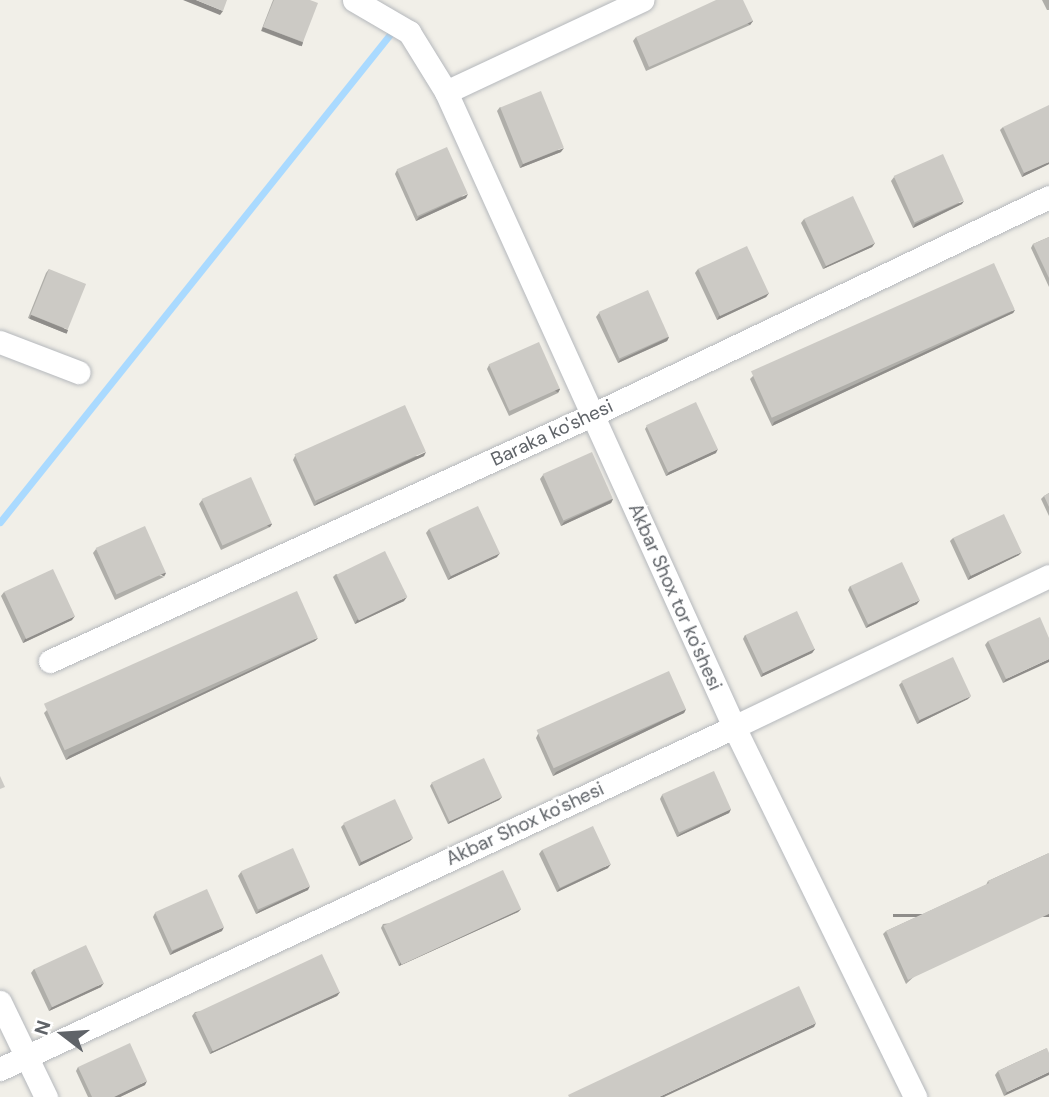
<!DOCTYPE html>
<html>
<head>
<meta charset="utf-8">
<style>
  body { margin:0 }
  #map { position:relative; width:1049px; height:1097px; overflow:hidden; background:#f1efe8; font-family:"DM Sans",sans-serif }
  div>[style] { position:absolute }
  [style*='--x'] { left:calc(var(--x)*1px); top:calc(var(--y)*1px); width:calc(var(--w)*1px); rotate:calc(var(--a)*1deg) }
  .stream>* { height:7px; margin:-3.5px; padding:0 3.5px; transform-origin:3.5px; border-radius:3.5px; background:#aadaff }
  .roads { filter:drop-shadow(0 0 2px #b5b8bc) drop-shadow(0 0 2px #b5b8bc) }
  .minor>* { height:23px; margin:-11.5px; padding:0 11.5px; transform-origin:11.5px; border-radius:11.5px; background:#fff }
  .wall>* { inset:0; background:#afaea9 }
  .shaded-wall>* { inset:0; background:#8f8d8a; transform-origin:0 0 }
  .building>* { inset:0; background:#cccac5; transform-origin:0 0 }
  span { translate:-50% -50%; white-space:nowrap; text-align:center; line-height:1.15; -webkit-text-stroke:5px #fff; paint-order:stroke }
  .street-label { font-size:19px; color:#5f6368 }
  .north { position:absolute; left:28px; top:999px; width:70px; height:70px; -webkit-text-stroke:5px #fff; paint-order:stroke; rotate:287deg; font-size:19px; font-weight:700; line-height:28px; text-align:center; color:#5f6368 }
  .north::after { content:''; display:block; margin:auto; width:24px; height:32px; background:#5f6368; clip-path:polygon(50% 0,100% 100%,50% 72%,0 100%) }
</style>
</head>
<body>
<div id="map">
  <div class="stream">
    <i style="--x:0;--y:522;--w:633;--a:-51.35"></i>
  </div>
  <div class="roads">
    <div class="minor">
      <i style="--x:354;--y:0;--w:64;--a:30.2"></i>
      <i style="--x:409;--y:32;--w:70;--a:58.3"></i>
      <i style="--x:446;--y:92;--w:697;--a:65.6"></i>
      <i style="--x:734;--y:727;--w:412;--a:63.9"></i>
      <i style="--x:446;--y:92;--w:217;--a:-25.1"></i>
      <i style="--x:0;--y:342;--w:84;--a:21"></i>
      <i style="--x:50;--y:661;--w:595;--a:-24.41"></i>
      <i style="--x:592;--y:415;--w:506;--a:-25.5"></i>
      <i style="--x:0;--y:1002;--w:106;--a:64.2"></i>
      <i style="--x:0;--y:1069;--w:810;--a:-24.98"></i>
      <i style="--x:734;--y:727;--w:349;--a:-25.6"></i>
    </div>
  </div>
  <div class="wall">
    <i style="clip-path:polygon(273px 0,310px 0,303px 42px,300px 46px,261px 31px)"></i>
    <i style="clip-path:polygon(1042px 0,1049px 0,1049px 10px,1047px 10px)"></i>
    <i style="clip-path:polygon(753px 21px,750px 25px,646px 71px,633px 41px,636px 37px)"></i>
    <i style="clip-path:polygon(500px 107px,561px 152px,520px 168px,497px 111px)"></i>
    <i style="clip-path:polygon(1003px 127px,1049px 164px,1022px 177px,1000px 130px)"></i>
    <i style="clip-path:polygon(397px 170px,466px 198px,416px 221px,395px 174px)"></i>
    <i style="clip-path:polygon(894px 177px,962px 204px,913px 228px,891px 181px)"></i>
    <i style="clip-path:polygon(804px 219px,875px 243px,872px 247px,823px 269px,801px 223px)"></i>
    <i style="clip-path:polygon(1049px 237px,1049px 287px,1031px 248px,1033px 244px)"></i>
    <i style="clip-path:polygon(49px 269px,65px 333px,28px 318px,46px 273px)"></i>
    <i style="clip-path:polygon(698px 269px,769px 293px,766px 297px,717px 320px,695px 273px)"></i>
    <i style="clip-path:polygon(1015px 310px,1013px 313px,772px 426px,750px 379px,753px 376px)"></i>
    <i style="clip-path:polygon(599px 313px,669px 337px,667px 341px,618px 363px,596px 317px)"></i>
    <i style="clip-path:polygon(489px 365px,560px 389px,558px 393px,509px 416px,487px 369px)"></i>
    <i style="clip-path:polygon(647px 426px,716px 453px,666px 476px,645px 429px)"></i>
    <i style="clip-path:polygon(295px 456px,424px 456px,314px 506px,293px 460px)"></i>
    <i style="clip-path:polygon(543px 475px,613px 499px,611px 503px,561px 526px,540px 479px)"></i>
    <i style="clip-path:polygon(1049px 493px,1049px 516px,1041px 499px,1044px 496px)"></i>
    <i style="clip-path:polygon(202px 500px,272px 524px,270px 527px,221px 550px,199px 504px)"></i>
    <i style="clip-path:polygon(429px 529px,497px 557px,448px 580px,426px 533px)"></i>
    <i style="clip-path:polygon(953px 538px,1019px 555px,968px 580px,950px 541px)"></i>
    <i style="clip-path:polygon(96px 549px,164px 577px,115px 600px,93px 553px)"></i>
    <i style="clip-path:polygon(336px 574px,404px 601px,355px 624px,333px 577px)"></i>
    <i style="clip-path:polygon(850px 586px,917px 604px,866px 628px,848px 590px)"></i>
    <i style="clip-path:polygon(4px 592px,72px 620px,23px 643px,1px 596px)"></i>
    <i style="clip-path:polygon(745px 635px,815px 649px,812px 653px,761px 677px,743px 639px)"></i>
    <i style="clip-path:polygon(318px 638px,315px 641px,66px 760px,44px 713px,47px 710px)"></i>
    <i style="clip-path:polygon(1049px 638px,1003px 683px,985px 645px,988px 641px)"></i>
    <i style="clip-path:polygon(902px 682px,968px 699px,917px 724px,899px 685px)"></i>
    <i style="clip-path:polygon(686px 709px,684px 713px,553px 776px,536px 738px,538px 734px)"></i>
    <i style="clip-path:polygon(432px 783px,502px 797px,499px 800px,448px 824px,430px 786px)"></i>
    <i style="clip-path:polygon(662px 795px,731px 809px,729px 813px,677px 837px,660px 799px)"></i>
    <i style="clip-path:polygon(344px 824px,410px 841px,359px 866px,341px 827px)"></i>
    <i style="clip-path:polygon(542px 850px,608px 868px,557px 892px,539px 854px)"></i>
    <i style="clip-path:polygon(1049px 853px,906px 984px,883px 934px,886px 931px,986px 885px,988px 881px)"></i>
    <i style="clip-path:polygon(241px 872px,308px 890px,256px 914px,238px 876px)"></i>
    <i style="clip-path:polygon(521px 909px,518px 912px,399px 966px,381px 928px,383px 924px)"></i>
    <i style="clip-path:polygon(155px 913px,222px 931px,170px 955px,153px 917px)"></i>
    <i style="clip-path:polygon(34px 969px,101px 987px,49px 1011px,31px 973px)"></i>
    <i style="clip-path:polygon(340px 992px,337px 996px,210px 1054px,192px 1016px,195px 1012px)"></i>
    <i style="clip-path:polygon(1047px 1048px,1004px 1096px,995px 1075px,998px 1071px)"></i>
    <i style="clip-path:polygon(78px 1067px,145px 1085px,120px 1097px,88px 1097px,76px 1071px)"></i>
  </div>
  <div class="shaded-wall">
    <i style="clip-path:polygon(183px 0,196px 0,223px 11px,220px 15px)"></i>
    <i style="left:753px;top:21px;width:5px;height:114px;rotate:127deg"></i>
    <i style="left:263px;top:27px;width:43px;height:4px;rotate:21deg"></i>
    <i style="clip-path:polygon(564px 148px,561px 152px,520px 168px,523px 164px)"></i>
    <i style="clip-path:polygon(1049px 162px,1049px 164px,1022px 177px,1024px 173px)"></i>
    <i style="clip-path:polygon(468px 194px,466px 198px,416px 221px,419px 217px)"></i>
    <i style="clip-path:polygon(964px 201px,962px 204px,913px 228px,915px 224px)"></i>
    <i style="clip-path:polygon(875px 243px,872px 247px,823px 269px,826px 266px)"></i>
    <i style="clip-path:polygon(769px 293px,766px 297px,717px 320px,719px 316px)"></i>
    <i style="clip-path:polygon(1015px 310px,1013px 313px,772px 426px,774px 422px)"></i>
    <i style="left:31px;top:315px;width:40px;height:4px;rotate:22deg"></i>
    <i style="clip-path:polygon(669px 337px,667px 341px,618px 363px,620px 360px)"></i>
    <i style="left:560px;top:389px;width:4px;height:54px;rotate:117deg"></i>
    <i style="clip-path:polygon(718px 449px,716px 453px,666px 476px,669px 472px)"></i>
    <i style="clip-path:polygon(426px 452px,424px 456px,314px 506px,317px 503px)"></i>
    <i style="clip-path:polygon(613px 499px,611px 503px,561px 526px,564px 522px)"></i>
    <i style="left:272px;top:524px;width:4px;height:54px;rotate:124deg"></i>
    <i style="clip-path:polygon(1022px 552px,1019px 555px,968px 580px,970px 576px)"></i>
    <i style="clip-path:polygon(500px 553px,497px 557px,448px 580px,451px 576px)"></i>
    <i style="left:166px;top:573px;width:4px;height:54px;rotate:117deg"></i>
    <i style="clip-path:polygon(407px 597px,404px 601px,355px 624px,357px 620px)"></i>
    <i style="clip-path:polygon(920px 600px,917px 604px,866px 628px,868px 625px)"></i>
    <i style="clip-path:polygon(75px 616px,72px 620px,23px 643px,25px 639px)"></i>
    <i style="clip-path:polygon(318px 638px,315px 641px,66px 760px,69px 756px)"></i>
    <i style="clip-path:polygon(815px 649px,812px 653px,761px 677px,763px 673px)"></i>
    <i style="clip-path:polygon(1049px 659px,1049px 662px,1003px 683px,1006px 679px)"></i>
    <i style="clip-path:polygon(971px 696px,968px 699px,917px 724px,920px 720px)"></i>
    <i style="clip-path:polygon(686px 709px,684px 713px,553px 776px,556px 772px)"></i>
    <i style="clip-path:polygon(502px 797px,499px 800px,448px 824px,450px 821px)"></i>
    <i style="clip-path:polygon(731px 809px,729px 813px,677px 837px,680px 834px)"></i>
    <i style="clip-path:polygon(413px 838px,410px 841px,359px 866px,361px 862px)"></i>
    <i style="clip-path:polygon(611px 864px,608px 868px,557px 892px,559px 889px)"></i>
    <i style="clip-path:polygon(310px 886px,308px 890px,256px 914px,259px 911px)"></i>
    <i style="clip-path:polygon(521px 909px,518px 912px,399px 966px,401px 962px)"></i>
    <i style="left:1049px;top:914px;width:3px;height:156px;rotate:90deg"></i>
    <i style="clip-path:polygon(224px 927px,222px 931px,170px 955px,173px 951px)"></i>
    <i style="clip-path:polygon(104px 983px,101px 987px,49px 1011px,52px 1007px)"></i>
    <i style="clip-path:polygon(340px 992px,337px 996px,210px 1054px,212px 1051px)"></i>
    <i style="clip-path:polygon(816px 1023px,814px 1027px,664px 1097px,659px 1097px)"></i>
    <i style="clip-path:polygon(1049px 1072px,1049px 1075px,1004px 1096px,1007px 1092px)"></i>
    <i style="clip-path:polygon(147px 1081px,145px 1085px,120px 1097px,114px 1097px)"></i>
  </div>
  <div class="building">
    <i style="clip-path:polygon(196px 0,227px 0,223px 11px)"></i>
    <i style="clip-path:polygon(274px 0,310px 0,318px 3px,303px 42px,263px 27px)"></i>
    <i style="clip-path:polygon(716px 0,743px 0,753px 21px,649px 67px,636px 37px)"></i>
    <i style="left:541px;top:91px;width:61px;height:44px;rotate:68deg"></i>
    <i style="clip-path:polygon(1049px 105px,1049px 162px,1024px 173px,1003px 127px)"></i>
    <i style="left:447px;top:147px;width:51px;height:55px;rotate:66deg"></i>
    <i style="left:943px;top:154px;width:51px;height:54px;rotate:66deg"></i>
    <i style="left:853px;top:196px;width:52px;height:54px;rotate:65deg"></i>
    <i style="clip-path:polygon(1049px 237px,1049px 278px,1033px 244px)"></i>
    <i style="left:747px;top:246px;width:52px;height:54px;rotate:65deg"></i>
    <i style="left:994px;top:263px;width:51px;height:266px;rotate:66deg"></i>
    <i style="left:49px;top:269px;width:40px;height:49px;rotate:22deg"></i>
    <i style="left:648px;top:290px;width:51px;height:54px;rotate:66deg"></i>
    <i style="left:539px;top:342px;width:51px;height:55px;rotate:66deg"></i>
    <i style="left:696px;top:402px;width:52px;height:55px;rotate:65deg"></i>
    <i style="left:405px;top:405px;width:51px;height:121px;rotate:66deg"></i>
    <i style="left:592px;top:452px;width:51px;height:54px;rotate:66deg"></i>
    <i style="left:251px;top:477px;width:51px;height:54px;rotate:66deg"></i>
    <i style="clip-path:polygon(1049px 493px,1049px 507px,1044px 496px)"></i>
    <i style="left:478px;top:506px;width:52px;height:54px;rotate:65deg"></i>
    <i style="left:1004px;top:514px;width:42px;height:56px;rotate:65deg"></i>
    <i style="left:145px;top:526px;width:51px;height:54px;rotate:66deg"></i>
    <i style="left:385px;top:551px;width:51px;height:54px;rotate:64deg"></i>
    <i style="left:902px;top:562px;width:42px;height:57px;rotate:65deg"></i>
    <i style="left:53px;top:569px;width:52px;height:54px;rotate:65deg"></i>
    <i style="left:297px;top:591px;width:51px;height:277px;rotate:66deg"></i>
    <i style="left:797px;top:611px;width:42px;height:57px;rotate:65deg"></i>
    <i style="clip-path:polygon(1040px 617px,1049px 638px,1049px 659px,1006px 679px,988px 641px)"></i>
    <i style="left:953px;top:657px;width:43px;height:57px;rotate:65deg"></i>
    <i style="left:669px;top:671px;width:42px;height:145px;rotate:66deg"></i>
    <i style="left:484px;top:758px;width:43px;height:58px;rotate:65deg"></i>
    <i style="left:714px;top:771px;width:42px;height:57px;rotate:66deg"></i>
    <i style="clip-path:polygon(0 776px,5px 787px,0 789px)"></i>
    <i style="left:395px;top:799px;width:43px;height:57px;rotate:65deg"></i>
    <i style="left:593px;top:826px;width:42px;height:56px;rotate:65deg"></i>
    <i style="left:293px;top:848px;width:42px;height:57px;rotate:66deg"></i>
    <i style="clip-path:polygon(1049px 853px,1049px 914px,908px 980px,886px 931px,989px 883px,988px 881px)"></i>
    <i style="left:503px;top:870px;width:43px;height:132px;rotate:65deg"></i>
    <i style="left:207px;top:889px;width:42px;height:57px;rotate:66deg"></i>
    <i style="left:86px;top:945px;width:42px;height:57px;rotate:65deg"></i>
    <i style="left:322px;top:954px;width:42px;height:140px;rotate:65deg"></i>
    <i style="clip-path:polygon(799px 986px,816px 1023px,659px 1097px,569px 1097px,568px 1095px)"></i>
    <i style="clip-path:polygon(130px 1043px,147px 1081px,114px 1097px,92px 1097px,78px 1067px)"></i>
    <i style="clip-path:polygon(1047px 1048px,1049px 1053px,1049px 1072px,1007px 1092px,998px 1071px)"></i>
  </div>
  <div class="street-label">
    <span style="left:552px;top:433px;rotate:-25deg">Baraka ko'shesi</span>
    <span style="left:675px;top:597px;rotate:66deg">Akbar Shox tor ko'shesi</span>
    <span style="left:525px;top:824px;rotate:-25deg">Akbar Shox ko'shesi</span>
  </div>
  <div class="north">N</div>
</div>
</body>
</html>
